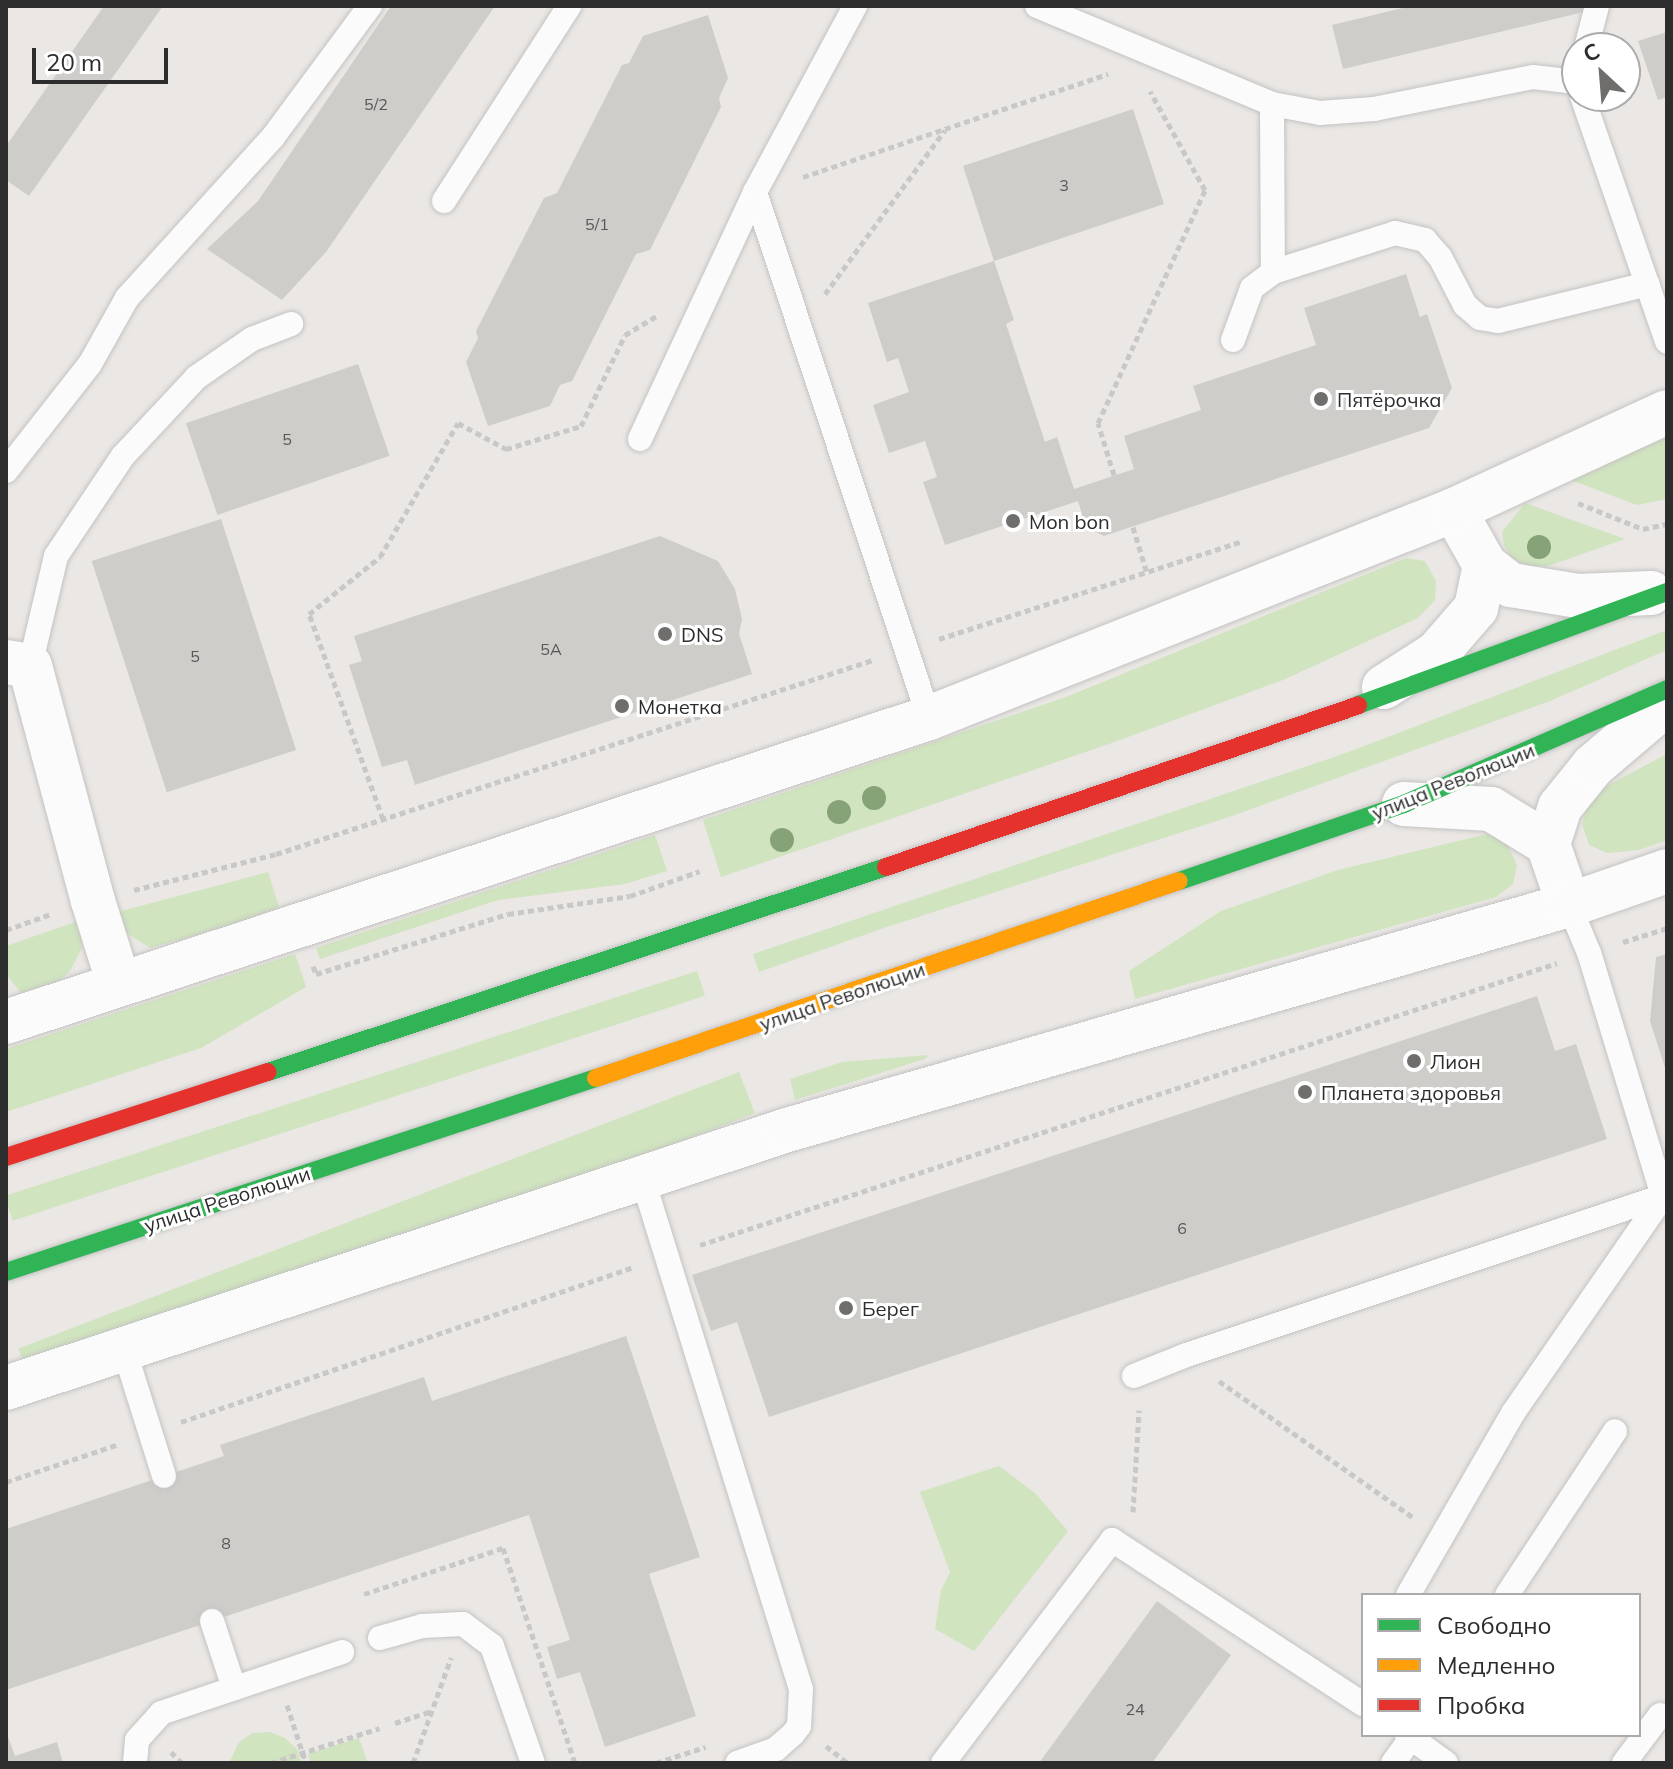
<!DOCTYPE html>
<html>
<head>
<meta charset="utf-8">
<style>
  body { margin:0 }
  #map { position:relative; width:1673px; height:1769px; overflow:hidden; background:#eae7e4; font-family:Mulish,sans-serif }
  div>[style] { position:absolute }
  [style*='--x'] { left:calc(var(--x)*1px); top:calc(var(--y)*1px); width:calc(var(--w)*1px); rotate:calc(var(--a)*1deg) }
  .green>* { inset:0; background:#d0e4bf; transform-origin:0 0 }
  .building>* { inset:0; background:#cfcdca; transform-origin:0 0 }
  .path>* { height:5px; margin-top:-2.5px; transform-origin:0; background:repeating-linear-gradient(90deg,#c8c8c8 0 6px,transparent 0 10px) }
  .roads { filter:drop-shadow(0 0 2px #c4c3c3) drop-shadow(0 0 2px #c4c3c3) }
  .lane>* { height:24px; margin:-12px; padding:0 12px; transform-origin:12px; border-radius:12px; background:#fcfbfb }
  .street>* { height:44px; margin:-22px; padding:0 22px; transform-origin:22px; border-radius:22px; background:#fcfbfb }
  .fast>* { height:18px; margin:-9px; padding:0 9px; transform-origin:9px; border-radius:9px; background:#30b455 }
  .slow>* { height:18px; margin:-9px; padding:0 9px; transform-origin:9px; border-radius:9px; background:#ff9f0a }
  .jam>* { height:18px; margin:-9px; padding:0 9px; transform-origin:9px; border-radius:9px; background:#e5322d }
  .trees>* { width:24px; height:24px; margin:-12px; border-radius:50%; background:#86a277 }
  .dots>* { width:22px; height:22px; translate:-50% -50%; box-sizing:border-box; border:4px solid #fff; border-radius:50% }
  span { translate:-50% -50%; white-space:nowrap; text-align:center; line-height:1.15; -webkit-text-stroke:6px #fff; paint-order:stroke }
  .number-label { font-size:16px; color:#575756 }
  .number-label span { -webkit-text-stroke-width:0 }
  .poi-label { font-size:20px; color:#2d2d2d }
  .left { translate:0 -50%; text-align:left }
  .street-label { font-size:20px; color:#2d2d2d }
  .frame { position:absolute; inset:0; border:8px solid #2d2d2d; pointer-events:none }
  .legend { position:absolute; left:1361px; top:1593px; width:280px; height:144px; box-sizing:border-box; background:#fff; border:2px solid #ababab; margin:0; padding:10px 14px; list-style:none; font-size:24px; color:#2d2d2d }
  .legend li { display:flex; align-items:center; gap:16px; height:40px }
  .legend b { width:40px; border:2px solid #ababab }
  .north { position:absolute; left:1561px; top:32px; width:80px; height:80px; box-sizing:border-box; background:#fff; border:2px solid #ababab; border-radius:50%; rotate:334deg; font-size:22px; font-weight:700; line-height:32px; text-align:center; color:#2d2d2d }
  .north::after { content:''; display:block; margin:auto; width:28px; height:36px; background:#6f6e6d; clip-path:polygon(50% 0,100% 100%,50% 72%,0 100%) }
  .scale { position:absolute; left:32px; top:48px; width:136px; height:36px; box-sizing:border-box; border:4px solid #2d2d2d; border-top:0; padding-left:10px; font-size:24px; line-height:28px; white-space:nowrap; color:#2d2d2d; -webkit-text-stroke:6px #fff; paint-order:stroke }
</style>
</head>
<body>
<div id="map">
  <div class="green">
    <i style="clip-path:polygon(1667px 435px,1667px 499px,1637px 505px,1571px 480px)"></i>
    <i style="clip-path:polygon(1525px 503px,1625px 539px,1548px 566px,1530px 567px,1512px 559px,1504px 545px,1502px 532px)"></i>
    <i style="clip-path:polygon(1406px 558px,1425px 561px,1436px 581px,1435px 600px,1418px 618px,1283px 680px,1109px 744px,721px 877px,703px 820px,1066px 697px)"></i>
    <i style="clip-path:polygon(1667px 630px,1667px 650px,1550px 701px,1232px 816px,884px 928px,759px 972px,753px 954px,1346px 753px)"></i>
    <i style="clip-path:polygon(1667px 754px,1667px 840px,1639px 850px,1607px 853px,1589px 845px,1582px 824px,1591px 794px)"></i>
    <i style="clip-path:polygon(1487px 834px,1506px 841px,1517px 865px,1513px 884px,1496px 897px,1135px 999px,1129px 971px,1221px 911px,1338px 870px)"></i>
    <i style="clip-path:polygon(655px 835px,667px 871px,625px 884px,498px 900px,320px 959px,316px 948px)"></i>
    <i style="clip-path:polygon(268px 872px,279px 907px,242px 922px,150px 948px,122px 930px,114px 913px)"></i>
    <i style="clip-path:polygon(81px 920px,82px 948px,70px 971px,59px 981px,21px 993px,6px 974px,6px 946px)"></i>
    <i style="clip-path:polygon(295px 954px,306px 987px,201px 1048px,6px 1112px,6px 1049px)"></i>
    <i style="left:697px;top:971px;width:26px;height:728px;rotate:72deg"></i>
    <i style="clip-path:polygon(929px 1055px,925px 1059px,795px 1100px,790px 1079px,842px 1062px)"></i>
    <i style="left:739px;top:1072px;width:44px;height:772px;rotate:69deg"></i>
    <i style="clip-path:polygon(999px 1466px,1035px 1493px,1068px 1531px,974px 1651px,935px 1629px,941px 1590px,950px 1572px,920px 1492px)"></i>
    <i style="clip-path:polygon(270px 1732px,285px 1738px,297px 1749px,301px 1763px,229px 1763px,239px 1742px,253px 1733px)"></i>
    <i style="clip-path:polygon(359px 1738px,368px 1763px,311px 1763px,308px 1754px)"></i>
  </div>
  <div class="building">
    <i style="clip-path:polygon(104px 6px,163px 6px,29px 196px,6px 180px,6px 146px)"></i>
    <i style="clip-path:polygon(391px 6px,495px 6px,326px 252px,282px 300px,207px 249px,258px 201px)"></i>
    <i style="clip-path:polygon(1411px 6px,1583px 6px,1584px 12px,1343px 69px,1332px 25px)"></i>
    <i style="clip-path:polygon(708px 15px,728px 78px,719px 98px,721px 107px,650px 250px,636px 254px,572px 381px,560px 385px,550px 406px,488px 426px,466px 362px,478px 338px,476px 331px,544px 198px,557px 193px,622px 65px,629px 63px,643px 36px)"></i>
    <i style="clip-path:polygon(1667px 32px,1667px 97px,1658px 100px,1638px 41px)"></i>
    <i style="clip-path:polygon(1133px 109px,1164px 204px,994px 261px,1014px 320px,1006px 324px,1045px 442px,1057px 437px,1074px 489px,1134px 469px,1124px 436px,1201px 410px,1193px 386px,1316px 345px,1304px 308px,1406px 274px,1420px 317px,1427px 314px,1452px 388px,1429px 428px,1104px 536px,1086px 527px,1078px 501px,945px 545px,923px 482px,937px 477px,925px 441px,889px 453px,873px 405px,909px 392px,898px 358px,887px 362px,868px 303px,994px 261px,963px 166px)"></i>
    <i style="left:358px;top:364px;width:97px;height:182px;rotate:71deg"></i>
    <i style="left:221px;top:519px;width:243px;height:136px;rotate:72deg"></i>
    <i style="clip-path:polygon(660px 536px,718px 561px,735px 589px,742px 619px,739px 634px,752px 674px,415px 785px,407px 760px,382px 767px,349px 665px,362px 661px,354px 636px)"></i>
    <i style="clip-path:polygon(1667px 954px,1667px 1071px,1666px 1071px,1650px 1021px,1656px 957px)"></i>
    <i style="clip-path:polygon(1537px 996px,1555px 1051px,1576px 1044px,1607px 1139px,769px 1417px,737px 1322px,711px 1331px,692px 1275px)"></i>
    <i style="clip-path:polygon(626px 1336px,700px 1557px,649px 1574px,696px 1716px,605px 1747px,580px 1672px,557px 1679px,547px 1647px,570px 1640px,529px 1515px,6px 1690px,6px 1529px,224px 1456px,220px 1445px,424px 1377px,432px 1401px)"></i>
    <i style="clip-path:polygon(1157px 1601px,1231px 1655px,1152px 1763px,1039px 1763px)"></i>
    <i style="clip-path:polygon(6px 1731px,15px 1756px,57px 1742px,63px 1763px,6px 1763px)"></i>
  </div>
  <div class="path">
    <i style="--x:803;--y:177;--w:322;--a:-18.7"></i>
    <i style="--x:825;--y:294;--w:203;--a:-53.8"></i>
    <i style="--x:1114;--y:475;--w:54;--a:-107.1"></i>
    <i style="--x:1098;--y:423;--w:256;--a:-65.3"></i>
    <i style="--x:1205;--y:190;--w:113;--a:-119.1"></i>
    <i style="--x:1578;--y:503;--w:70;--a:21.8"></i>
    <i style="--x:1643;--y:529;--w:25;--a:-12"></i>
    <i style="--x:1133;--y:527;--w:48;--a:73.1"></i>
    <i style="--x:939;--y:639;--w:318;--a:-17.9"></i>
    <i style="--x:383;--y:819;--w:218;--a:-109.8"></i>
    <i style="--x:309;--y:614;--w:91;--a:-38.8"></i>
    <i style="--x:380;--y:557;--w:155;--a:-59.8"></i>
    <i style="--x:458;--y:423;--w:55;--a:28.4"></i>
    <i style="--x:506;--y:449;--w:78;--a:-17"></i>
    <i style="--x:581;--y:426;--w:101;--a:-64.2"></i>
    <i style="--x:625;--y:335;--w:37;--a:-31"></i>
    <i style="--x:134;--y:890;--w:146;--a:-14.2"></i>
    <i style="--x:276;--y:854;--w:628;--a:-18"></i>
    <i style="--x:6;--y:930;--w:48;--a:-19.6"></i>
    <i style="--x:1623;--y:942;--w:46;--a:-17.7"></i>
    <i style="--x:313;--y:966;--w:9;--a:69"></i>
    <i style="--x:316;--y:974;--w:201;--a:-17.4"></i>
    <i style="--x:508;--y:914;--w:123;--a:-8.4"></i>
    <i style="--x:630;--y:896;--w:74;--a:-19.7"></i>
    <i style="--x:700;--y:1245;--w:902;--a:-18.21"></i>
    <i style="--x:1219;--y:1381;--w:238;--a:35.1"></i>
    <i style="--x:181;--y:1422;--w:478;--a:-18.9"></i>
    <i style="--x:6;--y:1482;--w:119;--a:-18.6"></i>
    <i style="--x:1133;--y:1512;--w:102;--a:-86.6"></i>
    <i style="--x:364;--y:1594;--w:146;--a:-18.3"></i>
    <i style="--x:503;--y:1548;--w:227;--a:71.5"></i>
    <i style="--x:287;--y:1705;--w:61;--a:71.9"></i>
    <i style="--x:395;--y:1723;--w:39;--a:-18"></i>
    <i style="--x:826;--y:1746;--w:28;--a:38"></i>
    <i style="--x:171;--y:1752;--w:16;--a:45"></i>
    <i style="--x:271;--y:1763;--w:114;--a:-17.8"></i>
    <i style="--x:413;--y:1763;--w:112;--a:-70.1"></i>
    <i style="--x:656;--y:1763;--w:52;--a:-18.1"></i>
  </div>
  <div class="roads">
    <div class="lane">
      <i style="--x:1037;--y:6;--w:255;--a:22.6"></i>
      <i style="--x:1272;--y:104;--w:49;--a:10.6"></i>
      <i style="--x:1320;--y:113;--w:54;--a:-4.2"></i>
      <i style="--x:1374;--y:109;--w:162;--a:-11.4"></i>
      <i style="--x:1533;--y:77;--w:44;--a:6.5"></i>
      <i style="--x:1586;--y:48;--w:43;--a:-75.3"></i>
      <i style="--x:1582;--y:96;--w:260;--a:70.9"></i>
      <i style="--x:1272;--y:104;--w:168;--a:89.7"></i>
      <i style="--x:755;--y:192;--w:554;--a:71.7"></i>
      <i style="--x:444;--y:201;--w:232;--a:-57.3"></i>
      <i style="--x:1233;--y:340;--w:55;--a:-69.9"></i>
      <i style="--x:1252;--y:288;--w:26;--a:-37"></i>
      <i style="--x:1273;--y:272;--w:128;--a:-17.7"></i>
      <i style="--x:1395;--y:233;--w:31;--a:13"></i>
      <i style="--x:1425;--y:240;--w:23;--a:49"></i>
      <i style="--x:1440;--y:257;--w:54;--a:62.5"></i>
      <i style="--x:1465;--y:305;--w:20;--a:41"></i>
      <i style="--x:1480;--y:318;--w:18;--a:9"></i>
      <i style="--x:1498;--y:321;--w:154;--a:-13.9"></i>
      <i style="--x:640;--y:439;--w:272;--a:-65"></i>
      <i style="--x:755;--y:192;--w:211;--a:-61.7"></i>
      <i style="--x:6;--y:471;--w:136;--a:-51.9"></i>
      <i style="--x:90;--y:364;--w:76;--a:-60.7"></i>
      <i style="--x:127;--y:298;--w:217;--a:-47.8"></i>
      <i style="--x:273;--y:137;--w:163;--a:-53.5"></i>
      <i style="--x:30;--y:666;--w:113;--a:-76.7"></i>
      <i style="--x:56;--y:556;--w:120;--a:-56.2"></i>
      <i style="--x:123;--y:456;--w:108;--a:-46.9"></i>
      <i style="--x:197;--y:377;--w:67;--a:-34.6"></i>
      <i style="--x:252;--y:339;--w:42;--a:-21"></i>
      <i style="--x:643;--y:1180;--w:533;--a:72.76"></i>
      <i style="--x:801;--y:1689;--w:37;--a:93"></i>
      <i style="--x:799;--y:1726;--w:10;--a:127"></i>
      <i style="--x:793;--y:1734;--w:23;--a:139"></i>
      <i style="--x:776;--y:1749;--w:41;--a:160.3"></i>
      <i style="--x:124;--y:1349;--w:133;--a:72.5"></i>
      <i style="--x:1134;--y:1376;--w:54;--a:-21.8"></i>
      <i style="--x:1184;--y:1356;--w:508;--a:-18.47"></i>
      <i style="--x:1408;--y:1595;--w:210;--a:-60"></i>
      <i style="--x:1513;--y:1413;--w:264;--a:-55.3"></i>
      <i style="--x:1663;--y:1196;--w:254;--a:-106.9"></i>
      <i style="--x:1589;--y:953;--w:52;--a:-112.6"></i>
      <i style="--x:1507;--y:1595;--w:196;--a:-56.6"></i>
      <i style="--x:212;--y:1621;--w:71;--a:71.8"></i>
      <i style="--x:380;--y:1638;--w:44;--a:-15.9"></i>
      <i style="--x:422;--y:1626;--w:41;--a:-2.8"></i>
      <i style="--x:463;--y:1624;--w:36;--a:37"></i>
      <i style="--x:492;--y:1646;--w:124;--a:70.7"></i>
      <i style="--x:1407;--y:1735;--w:48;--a:35.7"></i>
      <i style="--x:135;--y:1763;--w:23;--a:-85"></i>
      <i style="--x:137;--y:1740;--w:36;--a:-48"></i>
      <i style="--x:161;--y:1713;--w:191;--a:-18.6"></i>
      <i style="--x:943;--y:1763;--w:280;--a:-52.8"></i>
      <i style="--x:1112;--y:1540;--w:300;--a:33.2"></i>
      <i style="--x:1393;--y:1763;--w:31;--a:-54"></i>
      <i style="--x:1624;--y:1763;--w:60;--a:-53.1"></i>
    </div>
    <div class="street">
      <i style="--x:1454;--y:510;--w:63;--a:60.6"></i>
      <i style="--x:1485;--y:565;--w:33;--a:38"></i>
      <i style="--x:1511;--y:585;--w:68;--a:9.3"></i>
      <i style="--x:1578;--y:596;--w:73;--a:-2.4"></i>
      <i style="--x:6;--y:662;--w:24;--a:9"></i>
      <i style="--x:30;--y:666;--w:243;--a:75"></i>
      <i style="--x:93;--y:901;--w:87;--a:72.6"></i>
      <i style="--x:1384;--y:687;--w:63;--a:-32.7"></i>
      <i style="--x:1437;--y:653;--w:60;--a:-49.1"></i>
      <i style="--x:1476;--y:608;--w:44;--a:-78.2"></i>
      <i style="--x:1404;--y:804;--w:87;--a:3.3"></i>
      <i style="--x:1491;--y:809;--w:67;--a:31.6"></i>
      <i style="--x:1569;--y:905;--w:65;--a:-109"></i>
      <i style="--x:1548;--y:844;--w:39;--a:-72"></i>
      <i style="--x:1560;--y:807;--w:53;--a:-51.2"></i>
      <i style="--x:1593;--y:766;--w:97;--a:-40.4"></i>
      <i style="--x:6;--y:1022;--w:972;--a:-18.23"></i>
      <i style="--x:929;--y:718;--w:565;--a:-21.61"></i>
      <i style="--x:1454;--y:510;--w:234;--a:-24.7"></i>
      <i style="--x:6;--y:1388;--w:823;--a:-18.28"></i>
      <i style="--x:787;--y:1130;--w:814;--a:-16.05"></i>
      <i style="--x:1569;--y:905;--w:104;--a:-19.1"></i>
    </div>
    <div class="fast">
      <i style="--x:1358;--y:705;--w:329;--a:-20.1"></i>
      <i style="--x:1179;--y:881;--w:238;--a:-18.9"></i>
      <i style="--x:1404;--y:804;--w:287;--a:-23.6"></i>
      <i style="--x:268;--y:1072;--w:651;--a:-18.35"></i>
      <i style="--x:6;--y:1272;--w:621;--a:-18.2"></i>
    </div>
    <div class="slow">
      <i style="--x:596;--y:1078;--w:615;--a:-18.67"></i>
    </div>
    <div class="jam">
      <i style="--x:886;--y:867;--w:499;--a:-18.9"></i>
      <i style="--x:6;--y:1157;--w:275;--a:-18"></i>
    </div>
  </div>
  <div class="trees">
    <i style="left:1539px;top:547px"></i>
    <i style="left:874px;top:798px"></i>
    <i style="left:839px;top:812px"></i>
    <i style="left:782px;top:840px"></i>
  </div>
  <div class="dots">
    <i style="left:1321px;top:399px;background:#6f6e6d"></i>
    <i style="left:1013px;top:521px;background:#6f6e6d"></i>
    <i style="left:665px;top:634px;background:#6f6e6d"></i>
    <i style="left:622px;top:706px;background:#6f6e6d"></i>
    <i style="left:1414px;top:1061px;background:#6f6e6d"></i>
    <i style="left:1305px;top:1092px;background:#6f6e6d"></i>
    <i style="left:846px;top:1308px;background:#6f6e6d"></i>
  </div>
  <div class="number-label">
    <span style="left:376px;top:104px">5/2</span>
    <span style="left:1064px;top:185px">3</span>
    <span style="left:597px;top:224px">5/1</span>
    <span style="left:287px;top:439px">5</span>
    <span style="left:551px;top:649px">5А</span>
    <span style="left:195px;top:656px">5</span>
    <span style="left:1182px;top:1228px">6</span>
    <span style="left:226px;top:1543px">8</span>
    <span style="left:1135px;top:1709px">24</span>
  </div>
  <div class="poi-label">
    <span class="left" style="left:1337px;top:399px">Пятёрочка</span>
    <span class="left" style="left:1029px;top:521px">Mon bon</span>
    <span class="left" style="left:681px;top:634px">DNS</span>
    <span class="left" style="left:638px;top:706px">Монетка</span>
    <span class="left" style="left:1430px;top:1061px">Лион</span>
    <span class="left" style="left:1321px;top:1092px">Планета здоровья</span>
    <span class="left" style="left:862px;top:1308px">Берег</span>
  </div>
  <div class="street-label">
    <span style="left:1453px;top:781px;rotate:-22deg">улица Революции</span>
    <span style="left:842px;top:996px;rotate:-19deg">улица Революции</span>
    <span style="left:227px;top:1199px;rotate:-18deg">улица Революции</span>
  </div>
  <div class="frame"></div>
  <ul class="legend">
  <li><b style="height:10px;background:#30b455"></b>Свободно</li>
  <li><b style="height:10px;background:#ff9f0a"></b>Медленно</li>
  <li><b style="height:10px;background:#e5322d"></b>Пробка</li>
  </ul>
  <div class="north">С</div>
  <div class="scale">20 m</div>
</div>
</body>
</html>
